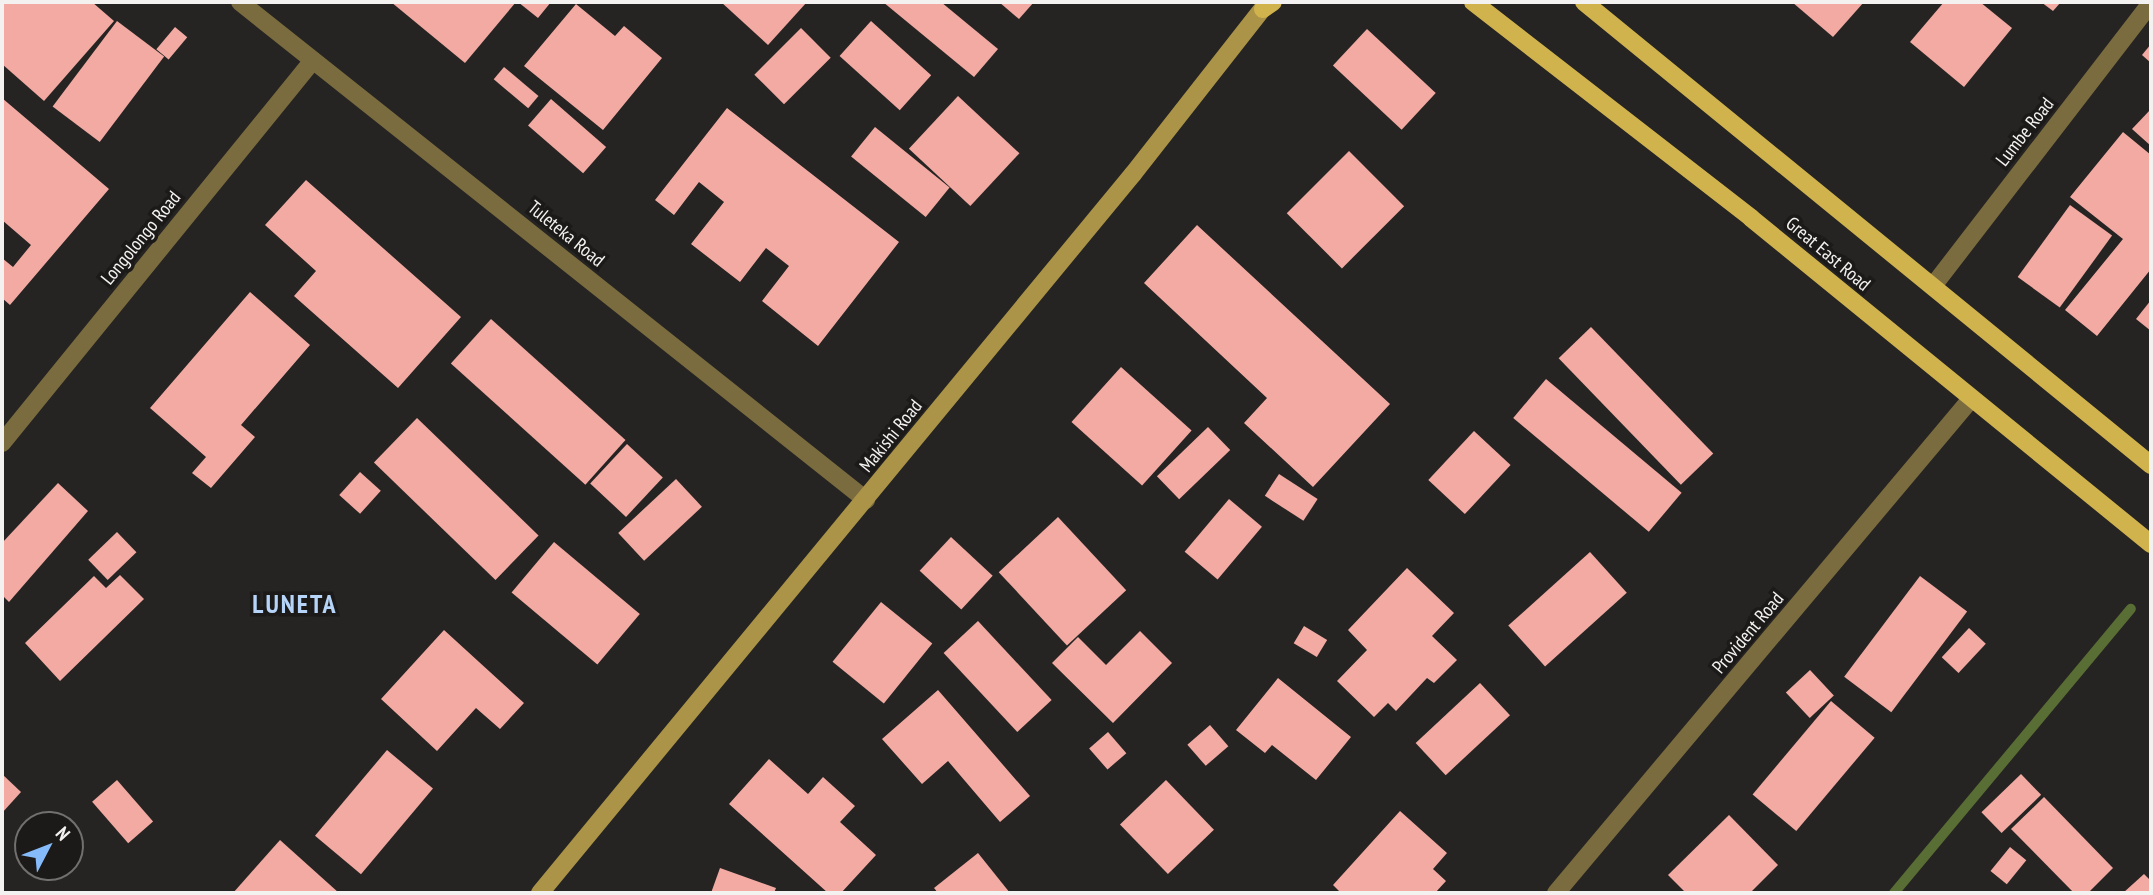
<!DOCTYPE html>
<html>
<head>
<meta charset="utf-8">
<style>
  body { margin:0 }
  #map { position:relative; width:2153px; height:895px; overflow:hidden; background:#262422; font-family:"PT Sans Narrow",sans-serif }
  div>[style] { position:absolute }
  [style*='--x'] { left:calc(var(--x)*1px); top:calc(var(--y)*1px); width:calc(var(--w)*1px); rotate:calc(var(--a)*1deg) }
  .stream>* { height:10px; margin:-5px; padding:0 5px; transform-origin:5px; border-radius:5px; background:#596e34 }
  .building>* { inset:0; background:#f2aaa3; transform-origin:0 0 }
  .street>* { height:18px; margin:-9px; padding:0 9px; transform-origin:9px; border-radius:9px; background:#7a6c3f }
  .secondary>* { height:18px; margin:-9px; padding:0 9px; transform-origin:9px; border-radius:9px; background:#ab9448 }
  .primary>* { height:18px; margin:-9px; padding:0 9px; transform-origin:9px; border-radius:9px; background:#d1b34e }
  span { translate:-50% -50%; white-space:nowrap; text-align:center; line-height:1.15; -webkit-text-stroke:7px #1c1a19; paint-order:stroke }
  .street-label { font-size:19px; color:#f3f2f0 }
  .district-label { font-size:26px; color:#b5d4f8; font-weight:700; letter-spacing:2px }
  .frame { position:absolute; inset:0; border:4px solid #f3f2f0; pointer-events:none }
  .north { position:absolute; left:14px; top:811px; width:70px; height:70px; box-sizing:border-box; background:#1c1a19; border:2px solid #72706f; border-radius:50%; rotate:48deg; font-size:19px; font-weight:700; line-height:28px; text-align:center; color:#f3f2f0 }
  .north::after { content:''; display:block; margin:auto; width:24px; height:32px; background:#85bbfb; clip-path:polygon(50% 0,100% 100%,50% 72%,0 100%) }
</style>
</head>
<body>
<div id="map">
  <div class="stream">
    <i style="--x:1894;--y:893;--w:370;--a:-50.2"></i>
  </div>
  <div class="building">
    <i style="clip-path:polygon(2px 2px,92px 2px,114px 21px,44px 101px,2px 64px)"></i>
    <i style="clip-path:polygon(391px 2px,516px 2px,465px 63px)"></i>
    <i style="clip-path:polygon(518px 2px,551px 2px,538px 18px)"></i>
    <i style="clip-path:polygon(721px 2px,807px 2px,768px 45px)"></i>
    <i style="clip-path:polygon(883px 2px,941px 2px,998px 49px,974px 77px)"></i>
    <i style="clip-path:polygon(999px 2px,1034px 2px,1019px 19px)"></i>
    <i style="clip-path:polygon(1792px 2px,1864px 2px,1833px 37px)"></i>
    <i style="clip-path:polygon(1944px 2px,1980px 2px,2012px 28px,1964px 87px,1910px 42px)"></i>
    <i style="clip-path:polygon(2041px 2px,2061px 2px,2053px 11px)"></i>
    <i style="clip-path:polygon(576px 4px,615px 36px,624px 26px,662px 58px,603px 130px,524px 66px)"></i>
    <i style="left:117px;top:21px;width:59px;height:107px;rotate:37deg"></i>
    <i style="left:871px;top:21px;width:81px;height:47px;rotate:42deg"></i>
    <i style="left:175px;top:27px;width:16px;height:29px;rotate:40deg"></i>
    <i style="left:801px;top:28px;width:42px;height:66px;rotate:45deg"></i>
    <i style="left:1367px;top:29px;width:94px;height:50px;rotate:43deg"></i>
    <i style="clip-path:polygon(2151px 44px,2151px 63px,2142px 55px)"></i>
    <i style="left:504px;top:67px;width:45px;height:16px;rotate:40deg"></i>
    <i style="left:958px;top:96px;width:84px;height:72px;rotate:43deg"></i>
    <i style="clip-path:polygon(2px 98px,109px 189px,10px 305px,2px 298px,2px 258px,13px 267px,31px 245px,2px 220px)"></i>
    <i style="left:551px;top:99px;width:73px;height:35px;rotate:41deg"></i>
    <i style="clip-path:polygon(727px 108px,899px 242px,818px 346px,762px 301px,789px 266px,766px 248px,740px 282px,691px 244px,724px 202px,699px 182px,674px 215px,655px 200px)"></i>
    <i style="clip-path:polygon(2151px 109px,2151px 146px,2132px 129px)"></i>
    <i style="left:875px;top:127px;width:96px;height:38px;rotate:39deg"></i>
    <i style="clip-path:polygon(2123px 132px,2151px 155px,2151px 269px,2097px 336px,2065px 310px,2123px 239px,2070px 197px)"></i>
    <i style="left:1349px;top:151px;width:78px;height:88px;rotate:45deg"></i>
    <i style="clip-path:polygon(306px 180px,461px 317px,398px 388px,294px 296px,316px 271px,265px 225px)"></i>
    <i style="left:2070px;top:205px;width:52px;height:89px;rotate:36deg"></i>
    <i style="clip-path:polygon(1197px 225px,1390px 404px,1313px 487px,1244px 423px,1267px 398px,1144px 283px)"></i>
    <i style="clip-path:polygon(250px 292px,310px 345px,241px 425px,255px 437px,211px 488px,192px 473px,206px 457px,150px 408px)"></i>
    <i style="clip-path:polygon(2151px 300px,2151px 331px,2136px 319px)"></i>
    <i style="left:491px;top:319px;width:181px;height:60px;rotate:42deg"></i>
    <i style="left:1591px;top:327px;width:176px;height:45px;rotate:46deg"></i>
    <i style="left:1121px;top:367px;width:95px;height:74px;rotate:42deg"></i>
    <i style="left:1546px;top:379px;width:177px;height:51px;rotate:40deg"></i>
    <i style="left:417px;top:418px;width:169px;height:62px;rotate:44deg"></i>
    <i style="left:1208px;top:427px;width:32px;height:71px;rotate:46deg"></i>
    <i style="left:1474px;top:431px;width:50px;height:67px;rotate:43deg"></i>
    <i style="left:627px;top:444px;width:49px;height:54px;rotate:43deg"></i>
    <i style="left:360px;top:472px;width:28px;height:31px;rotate:42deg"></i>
    <i style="left:1279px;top:474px;width:46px;height:26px;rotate:33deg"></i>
    <i style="left:676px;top:479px;width:38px;height:79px;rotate:47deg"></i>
    <i style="clip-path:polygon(58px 483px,88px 511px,9px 602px,2px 595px,2px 543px)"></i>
    <i style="left:1229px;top:499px;width:43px;height:69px;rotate:40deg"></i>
    <i style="left:1058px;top:517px;width:100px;height:81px;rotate:47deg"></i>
    <i style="left:117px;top:532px;width:28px;height:40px;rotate:46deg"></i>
    <i style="left:951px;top:537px;width:57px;height:46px;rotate:43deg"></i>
    <i style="left:554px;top:542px;width:112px;height:66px;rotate:40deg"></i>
    <i style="left:1590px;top:552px;width:55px;height:110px;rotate:48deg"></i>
    <i style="clip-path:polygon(1407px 568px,1454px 613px,1432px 636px,1457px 660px,1434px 683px,1427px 678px,1396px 711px,1388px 703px,1374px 717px,1337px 681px,1367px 650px,1348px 630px)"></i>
    <i style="clip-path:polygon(120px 575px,144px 599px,60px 681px,25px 643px,94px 576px,106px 588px)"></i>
    <i style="left:1920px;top:576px;width:59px;height:126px;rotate:37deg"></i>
    <i style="left:881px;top:602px;width:66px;height:77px;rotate:39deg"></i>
    <i style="left:978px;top:621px;width:108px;height:47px;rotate:47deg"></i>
    <i style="left:1304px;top:626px;width:27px;height:20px;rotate:31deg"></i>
    <i style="left:1969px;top:628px;width:23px;height:40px;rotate:43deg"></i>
    <i style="clip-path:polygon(444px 630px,524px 703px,500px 729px,476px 708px,437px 751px,381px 699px)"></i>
    <i style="clip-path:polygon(1140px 631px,1172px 663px,1113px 723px,1052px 663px,1078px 637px,1106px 665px)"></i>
    <i style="left:1810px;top:670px;width:35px;height:33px;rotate:47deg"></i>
    <i style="clip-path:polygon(1278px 678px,1351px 737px,1316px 780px,1272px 745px,1265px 753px,1236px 730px)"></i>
    <i style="left:1480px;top:683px;width:44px;height:88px;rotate:47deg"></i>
    <i style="clip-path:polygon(938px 690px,1030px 796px,1000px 822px,948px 761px,922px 784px,882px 739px)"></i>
    <i style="left:1831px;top:701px;width:57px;height:122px;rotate:40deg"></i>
    <i style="left:1210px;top:725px;width:28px;height:30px;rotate:49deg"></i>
    <i style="left:1108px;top:732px;width:28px;height:25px;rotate:49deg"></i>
    <i style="left:387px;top:750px;width:60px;height:112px;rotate:40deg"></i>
    <i style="clip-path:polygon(769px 759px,808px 794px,823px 777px,855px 806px,840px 822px,876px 855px,841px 893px,828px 893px,729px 804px)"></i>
    <i style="clip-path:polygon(2px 774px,21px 792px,2px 813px)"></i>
    <i style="left:2021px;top:774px;width:29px;height:55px;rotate:46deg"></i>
    <i style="left:117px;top:780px;width:55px;height:33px;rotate:49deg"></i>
    <i style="left:1166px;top:780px;width:69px;height:64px;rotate:46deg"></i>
    <i style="clip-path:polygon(2044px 797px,2113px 868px,2088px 893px,2074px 893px,2011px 829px)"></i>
    <i style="clip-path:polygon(1400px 811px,1447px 853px,1433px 869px,1446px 881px,1435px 893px,1341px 893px,1333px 885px)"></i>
    <i style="clip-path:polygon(1729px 815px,1778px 865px,1750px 893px,1686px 893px,1668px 875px)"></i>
    <i style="clip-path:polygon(280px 840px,339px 893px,233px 893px)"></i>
    <i style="left:2010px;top:847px;width:21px;height:31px;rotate:39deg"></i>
    <i style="clip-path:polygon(978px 853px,1010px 893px,938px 893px,934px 888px)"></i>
    <i style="clip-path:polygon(720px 868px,776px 888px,774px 893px,711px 893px)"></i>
    <i style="clip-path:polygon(2144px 874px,2151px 881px,2151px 893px,2123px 893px)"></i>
  </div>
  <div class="street">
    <i style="--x:240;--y:2;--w:800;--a:38.5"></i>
    <i style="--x:1933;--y:286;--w:357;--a:-52.4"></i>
    <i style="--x:2;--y:443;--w:493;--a:-50.9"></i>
    <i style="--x:1556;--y:893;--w:645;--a:-49.97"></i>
  </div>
  <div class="secondary">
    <i style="--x:540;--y:893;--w:932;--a:-50.49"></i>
    <i style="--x:1133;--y:174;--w:219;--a:-51.9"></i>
  </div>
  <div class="primary">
    <i style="--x:1473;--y:2;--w:352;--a:37.8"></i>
    <i style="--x:1751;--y:218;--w:516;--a:39.18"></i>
    <i style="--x:1584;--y:2;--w:732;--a:39.23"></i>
    <i style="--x:1263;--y:9;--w:12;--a:-35"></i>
  </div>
  <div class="street-label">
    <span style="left:2025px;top:132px;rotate:-52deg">Lumbe Road</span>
    <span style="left:566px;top:234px;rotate:39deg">Tuleteka Road</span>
    <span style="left:141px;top:238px;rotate:-51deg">Longolongo Road</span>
    <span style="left:1828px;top:254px;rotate:40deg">Great East Road</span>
    <span style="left:891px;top:436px;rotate:-51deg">Makishi Road</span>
    <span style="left:1748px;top:633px;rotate:-50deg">Provident Road</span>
  </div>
  <div class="district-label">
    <span style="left:295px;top:604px">LUNETA</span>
  </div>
  <div class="frame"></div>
  <div class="north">N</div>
</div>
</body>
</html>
